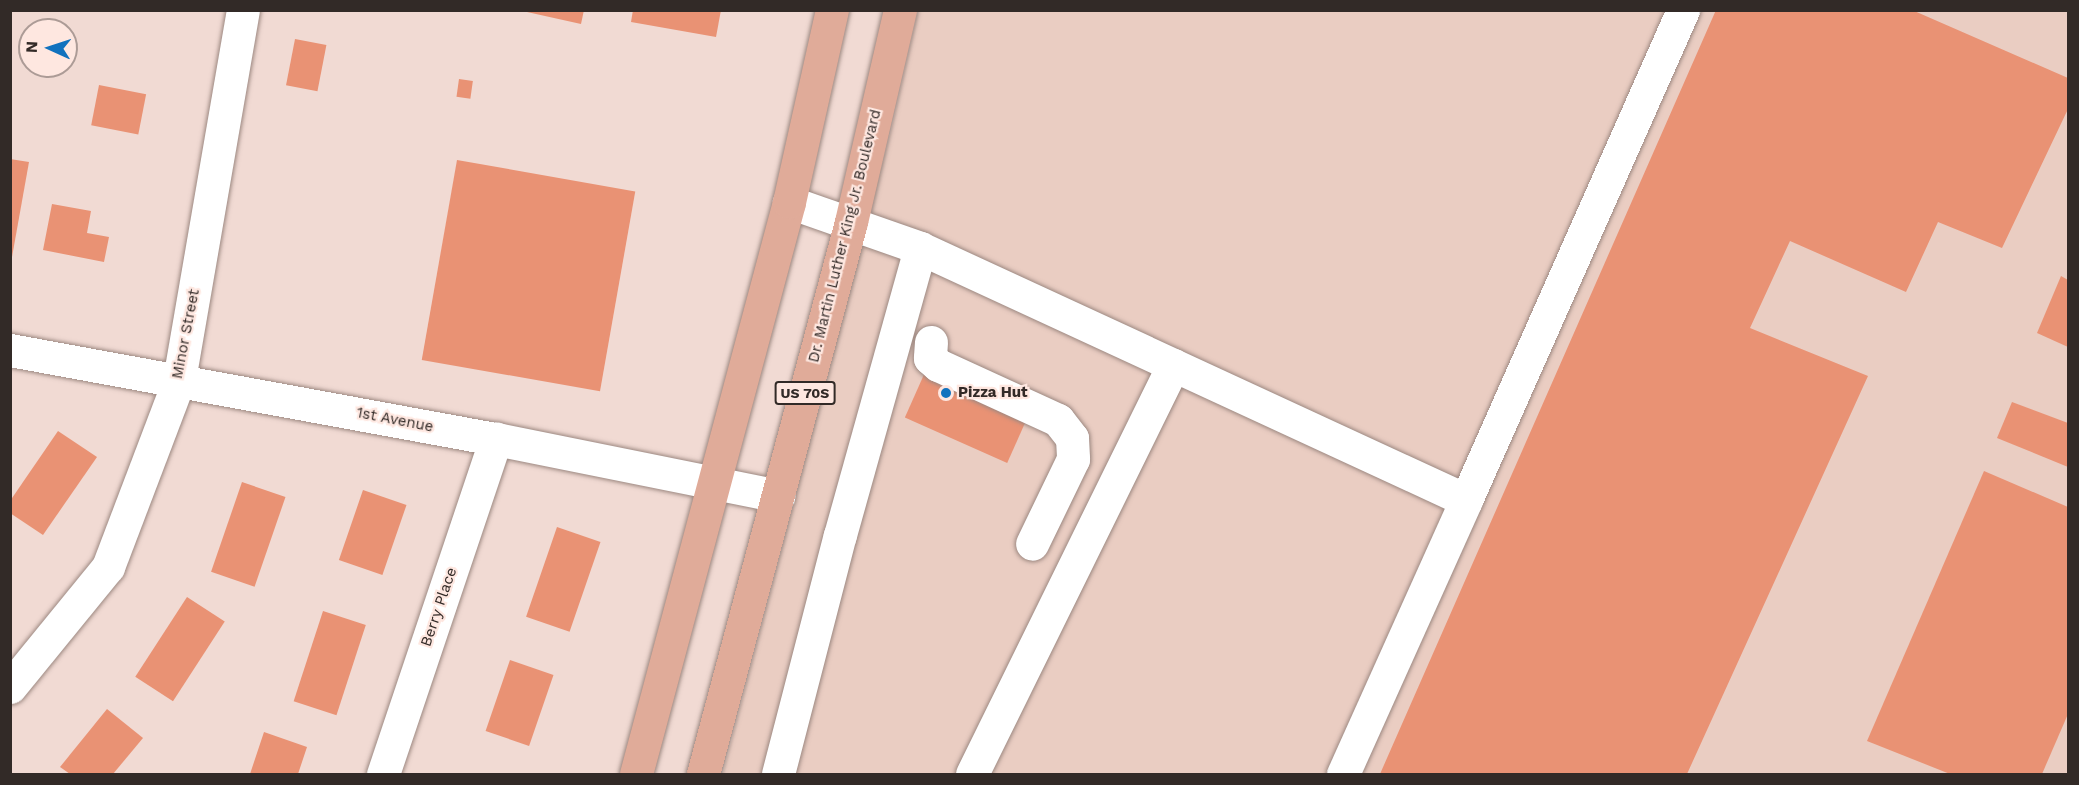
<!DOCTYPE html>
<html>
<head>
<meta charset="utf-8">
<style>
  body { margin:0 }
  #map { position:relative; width:2079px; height:785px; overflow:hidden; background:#f1dad3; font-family:"Work Sans",sans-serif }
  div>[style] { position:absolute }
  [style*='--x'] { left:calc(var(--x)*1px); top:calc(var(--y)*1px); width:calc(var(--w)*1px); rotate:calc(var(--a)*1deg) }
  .built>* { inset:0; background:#eacdc2 }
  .building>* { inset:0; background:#e99274; transform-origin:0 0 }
  .roads { filter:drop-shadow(0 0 2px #9c8881) drop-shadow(0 0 2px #9c8881) }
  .minor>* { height:33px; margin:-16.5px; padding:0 16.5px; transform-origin:16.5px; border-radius:16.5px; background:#fff }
  .major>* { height:33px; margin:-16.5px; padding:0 16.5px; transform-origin:16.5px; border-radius:16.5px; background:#e0ab99 }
  .dots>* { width:16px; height:16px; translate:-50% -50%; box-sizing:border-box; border:3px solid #fee7e0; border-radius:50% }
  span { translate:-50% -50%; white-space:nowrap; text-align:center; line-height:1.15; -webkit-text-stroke:4.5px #fee7e0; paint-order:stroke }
  .shield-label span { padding:2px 4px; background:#fee7e0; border:2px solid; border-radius:4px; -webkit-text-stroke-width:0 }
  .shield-label { font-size:14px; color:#322a27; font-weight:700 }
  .street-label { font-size:15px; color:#322a27 }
  .poi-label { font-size:15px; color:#322a27; font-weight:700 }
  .left { translate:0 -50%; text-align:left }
  .frame { position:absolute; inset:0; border:12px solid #322a27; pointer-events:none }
  .north { position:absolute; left:18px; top:18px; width:60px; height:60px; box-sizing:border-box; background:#fee7e0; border:2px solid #ac9b96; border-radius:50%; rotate:273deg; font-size:16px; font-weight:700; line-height:24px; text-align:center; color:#322a27 }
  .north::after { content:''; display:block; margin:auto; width:21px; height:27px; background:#1172be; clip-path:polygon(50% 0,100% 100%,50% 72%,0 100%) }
</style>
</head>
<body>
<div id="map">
  <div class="built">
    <i style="clip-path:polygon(918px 11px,2068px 11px,2068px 774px,723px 774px,893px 123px)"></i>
  </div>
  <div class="building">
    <i style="clip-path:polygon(518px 10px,584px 10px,581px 24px)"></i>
    <i style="clip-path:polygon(633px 10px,721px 10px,716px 37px,631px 22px)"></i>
    <i style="clip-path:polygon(1716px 10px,1912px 10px,2068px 78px,2068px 109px,2002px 248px,1938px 222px,1906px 292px,1790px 241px,1750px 328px,1868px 376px,1687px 774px,1380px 774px)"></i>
    <i style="left:295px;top:39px;width:32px;height:47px;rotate:11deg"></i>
    <i style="left:459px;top:79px;width:14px;height:18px;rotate:8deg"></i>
    <i style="left:99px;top:85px;width:48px;height:41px;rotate:11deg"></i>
    <i style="clip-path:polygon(10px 159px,29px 162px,12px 257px,10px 257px)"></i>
    <i style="left:457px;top:160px;width:181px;height:203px;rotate:10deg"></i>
    <i style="clip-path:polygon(52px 204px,91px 211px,87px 233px,109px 237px,104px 262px,43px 250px)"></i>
    <i style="clip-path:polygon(2061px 276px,2068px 280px,2068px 347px,2037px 333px)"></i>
    <i style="left:926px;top:370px;width:112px;height:52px;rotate:24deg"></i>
    <i style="clip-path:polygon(2012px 402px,2068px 423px,2068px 467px,1997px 438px)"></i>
    <i style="clip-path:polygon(58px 431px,97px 457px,43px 535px,10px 513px,10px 501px)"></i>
    <i style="clip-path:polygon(1984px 471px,2068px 507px,2068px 714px,2042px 774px,1950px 774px,1867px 741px)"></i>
    <i style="left:242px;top:482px;width:46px;height:95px;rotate:19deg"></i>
    <i style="left:363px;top:490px;width:46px;height:74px;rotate:19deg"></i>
    <i style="left:557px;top:527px;width:46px;height:95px;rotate:19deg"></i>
    <i style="left:187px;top:597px;width:45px;height:95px;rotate:33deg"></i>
    <i style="left:323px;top:611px;width:45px;height:95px;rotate:18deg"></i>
    <i style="left:510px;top:660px;width:46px;height:75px;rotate:19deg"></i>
    <i style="clip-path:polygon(107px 709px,143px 738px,113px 774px,70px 774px,60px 767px)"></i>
    <i style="clip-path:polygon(264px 732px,307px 747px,298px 774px,250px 774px)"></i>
  </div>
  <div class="roads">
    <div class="minor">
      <i style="--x:789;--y:202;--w:139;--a:19.3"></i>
      <i style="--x:920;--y:248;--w:601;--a:24.78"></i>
      <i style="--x:1466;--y:500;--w:536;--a:-66.11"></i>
      <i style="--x:931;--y:342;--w:16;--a:94"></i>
      <i style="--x:930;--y:358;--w:11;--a:41"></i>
      <i style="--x:938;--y:365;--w:132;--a:24.6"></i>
      <i style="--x:1058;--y:420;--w:23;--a:52"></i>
      <i style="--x:1072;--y:438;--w:21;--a:87"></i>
      <i style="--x:1073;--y:459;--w:94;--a:115.8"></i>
      <i style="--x:10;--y:350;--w:494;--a:10.4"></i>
      <i style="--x:496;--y:439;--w:288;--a:11.4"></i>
      <i style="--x:10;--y:687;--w:155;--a:-50.8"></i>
      <i style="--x:108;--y:567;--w:200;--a:-69.2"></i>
      <i style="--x:179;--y:380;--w:375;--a:-80.2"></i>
      <i style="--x:383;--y:774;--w:354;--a:-71.4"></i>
      <i style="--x:778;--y:774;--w:247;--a:-75.5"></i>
      <i style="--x:840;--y:535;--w:298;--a:-74.4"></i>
      <i style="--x:972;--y:774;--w:456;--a:-63.8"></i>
      <i style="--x:1343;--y:774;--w:300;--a:-65.8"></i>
    </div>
    <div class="major">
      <i style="--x:636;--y:774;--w:592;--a:-75.02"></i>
      <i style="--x:789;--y:202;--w:197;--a:-77.4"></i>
      <i style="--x:703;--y:774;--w:571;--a:-74.99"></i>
      <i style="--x:851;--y:222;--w:218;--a:-77"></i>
    </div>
  </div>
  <div class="dots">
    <i style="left:946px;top:393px;background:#1172be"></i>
  </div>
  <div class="shield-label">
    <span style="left:805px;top:393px">US 70S</span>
  </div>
  <div class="street-label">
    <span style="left:845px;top:236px;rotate:-76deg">Dr. Martin Luther King Jr. Boulevard</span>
    <span style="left:186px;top:334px;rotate:-79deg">Minor Street</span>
    <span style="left:395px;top:420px;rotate:11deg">1st Avenue</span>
    <span style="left:439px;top:607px;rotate:-71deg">Berry Place</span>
  </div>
  <div class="poi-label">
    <span class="left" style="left:958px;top:393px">Pizza Hut</span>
  </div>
  <div class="frame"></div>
  <div class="north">N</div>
</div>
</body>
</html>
